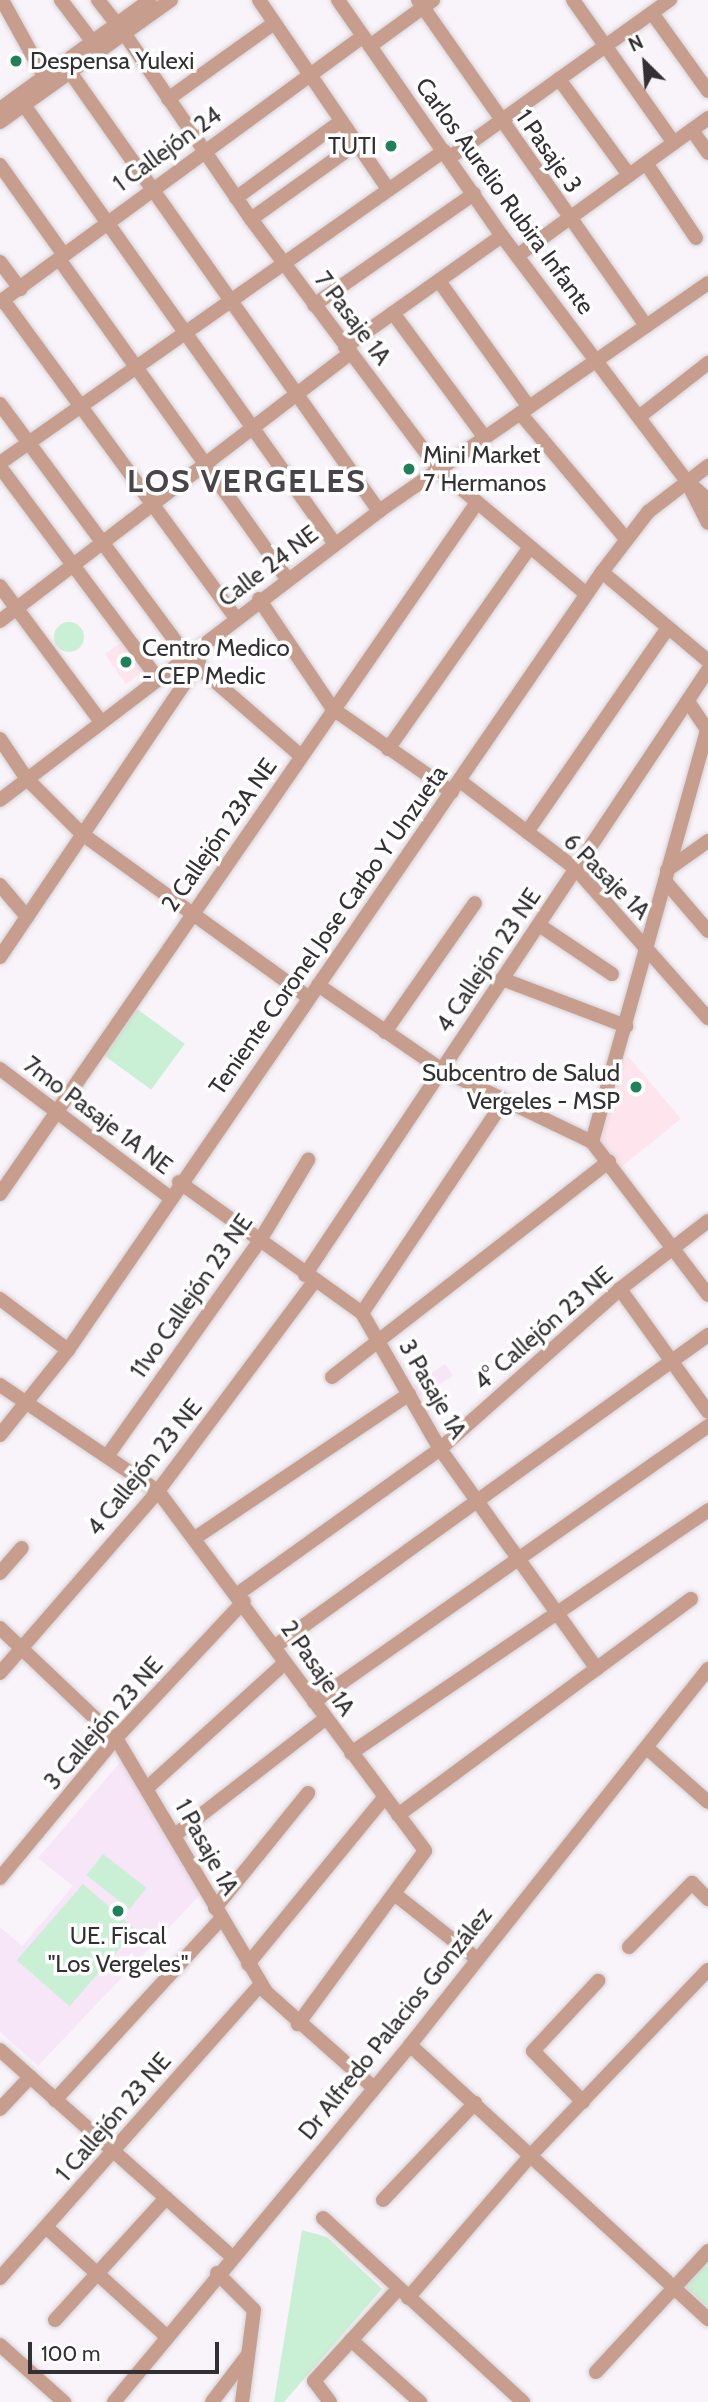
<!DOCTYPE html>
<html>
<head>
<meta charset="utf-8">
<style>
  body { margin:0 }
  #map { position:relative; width:708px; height:2402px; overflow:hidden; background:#f9f4fa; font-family:Cabin,sans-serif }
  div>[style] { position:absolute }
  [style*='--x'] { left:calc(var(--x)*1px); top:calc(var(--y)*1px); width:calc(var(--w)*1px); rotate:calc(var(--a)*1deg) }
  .education>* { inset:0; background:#f7e6f8; transform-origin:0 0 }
  .medical>* { inset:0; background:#fee5ed; transform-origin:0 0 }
  .green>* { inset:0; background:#c9f0d4; transform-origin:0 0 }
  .round { border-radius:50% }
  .roads { filter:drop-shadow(0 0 2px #d5d1d6) drop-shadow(0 0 2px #d5d1d6) }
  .minor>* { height:14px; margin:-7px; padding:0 7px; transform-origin:7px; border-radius:7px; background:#c79e8d }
  .dots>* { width:19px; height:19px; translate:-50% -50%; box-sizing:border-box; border:4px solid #fff; border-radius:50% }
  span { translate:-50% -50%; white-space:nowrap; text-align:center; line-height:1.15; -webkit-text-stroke:7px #fff; paint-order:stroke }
  .poi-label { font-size:24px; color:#323032 }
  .left { translate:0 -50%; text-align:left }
  .right { translate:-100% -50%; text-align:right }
  .street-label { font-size:24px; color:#323032 }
  .district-label { font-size:32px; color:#484449; font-weight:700; letter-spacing:2px }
  .north { position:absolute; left:610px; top:28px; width:70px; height:70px; -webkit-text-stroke:5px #fff; paint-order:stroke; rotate:335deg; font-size:19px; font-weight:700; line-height:28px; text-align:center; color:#323032 }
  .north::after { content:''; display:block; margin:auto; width:24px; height:32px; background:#323032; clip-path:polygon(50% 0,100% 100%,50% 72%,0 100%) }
  .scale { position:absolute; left:28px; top:2342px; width:191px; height:32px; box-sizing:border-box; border:4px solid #323032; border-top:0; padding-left:9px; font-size:21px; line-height:24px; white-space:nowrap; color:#323032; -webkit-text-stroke:5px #fff; paint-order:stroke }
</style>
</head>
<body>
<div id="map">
  <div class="education">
    <i style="left:445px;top:1364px;width:14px;height:42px;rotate:56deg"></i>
    <i style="clip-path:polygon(122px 1760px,200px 1895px,38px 2066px,0 2032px,0 1927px,22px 1946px,73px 1886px,38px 1858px)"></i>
  </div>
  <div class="medical">
    <i style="left:126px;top:639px;width:37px;height:26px;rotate:55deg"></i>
    <i style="clip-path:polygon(627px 1055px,681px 1119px,620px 1168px,600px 1144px)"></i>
  </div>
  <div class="green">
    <i class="round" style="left:54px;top:622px;width:30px;height:30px"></i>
    <i style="left:137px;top:1009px;width:59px;height:57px;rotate:36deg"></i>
    <i style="left:103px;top:1854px;width:55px;height:27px;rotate:38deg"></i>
    <i style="left:83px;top:1884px;width:70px;height:101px;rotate:41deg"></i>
    <i style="clip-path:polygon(302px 2230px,327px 2237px,382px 2289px,284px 2402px,274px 2402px)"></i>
    <i style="clip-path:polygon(708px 2251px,708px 2308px,679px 2281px)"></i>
  </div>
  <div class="roads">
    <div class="minor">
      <i style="--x:2;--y:0;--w:97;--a:61.1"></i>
      <i style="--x:61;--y:0;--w:51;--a:52.9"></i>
      <i style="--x:98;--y:0;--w:31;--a:52"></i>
      <i style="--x:259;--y:0;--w:229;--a:55.7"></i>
      <i style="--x:338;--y:0;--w:287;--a:55.2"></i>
      <i style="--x:502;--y:236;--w:306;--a:53"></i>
      <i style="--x:686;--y:480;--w:48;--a:62.9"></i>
      <i style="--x:418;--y:0;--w:398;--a:55"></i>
      <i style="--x:573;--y:0;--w:175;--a:54.8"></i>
      <i style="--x:652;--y:13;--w:96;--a:54.3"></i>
      <i style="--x:124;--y:33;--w:225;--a:55.7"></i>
      <i style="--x:251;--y:219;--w:314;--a:53.2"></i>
      <i style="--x:439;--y:470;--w:192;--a:40.1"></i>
      <i style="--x:370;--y:46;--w:78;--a:-36.1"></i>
      <i style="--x:70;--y:72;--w:537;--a:54.86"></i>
      <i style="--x:559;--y:79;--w:119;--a:53.9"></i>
      <i style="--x:168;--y:99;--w:130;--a:-35.6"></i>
      <i style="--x:24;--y:105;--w:538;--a:54.69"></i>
      <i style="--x:0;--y:109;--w:185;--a:-36"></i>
      <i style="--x:0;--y:122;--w:210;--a:-35.5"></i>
      <i style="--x:692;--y:130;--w:28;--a:55"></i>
      <i style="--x:449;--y:158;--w:272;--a:-35.6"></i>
      <i style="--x:646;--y:163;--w:90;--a:56.3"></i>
      <i style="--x:0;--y:165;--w:110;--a:54.6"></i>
      <i style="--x:236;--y:198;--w:129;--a:-36.2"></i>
      <i style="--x:251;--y:219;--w:129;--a:-35.5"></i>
      <i style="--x:517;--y:256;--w:236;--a:-35.8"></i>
      <i style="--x:59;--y:259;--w:393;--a:54.5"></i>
      <i style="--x:0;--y:262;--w:34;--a:53"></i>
      <i style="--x:439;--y:281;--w:155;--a:54.5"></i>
      <i style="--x:3;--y:300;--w:393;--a:53.8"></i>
      <i style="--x:0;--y:302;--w:450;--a:-36.2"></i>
      <i style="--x:314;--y:305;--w:195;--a:-34.8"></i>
      <i style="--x:393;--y:313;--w:155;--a:53.6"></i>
      <i style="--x:345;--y:347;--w:192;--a:-35.3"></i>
      <i style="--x:0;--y:404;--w:315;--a:53.5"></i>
      <i style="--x:187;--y:657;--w:151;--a:41"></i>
      <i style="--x:520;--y:413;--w:165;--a:49.9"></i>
      <i style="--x:639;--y:417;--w:88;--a:-38"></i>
      <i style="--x:0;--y:463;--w:543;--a:-35.1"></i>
      <i style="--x:0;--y:467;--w:263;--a:53.3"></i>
      <i style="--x:687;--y:481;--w:28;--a:42"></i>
      <i style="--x:602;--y:572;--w:138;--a:40"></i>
      <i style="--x:0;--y:586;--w:169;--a:53.4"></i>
      <i style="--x:259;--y:599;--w:133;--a:56.1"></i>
      <i style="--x:333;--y:709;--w:145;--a:34.9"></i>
      <i style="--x:0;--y:621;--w:441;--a:-37.4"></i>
      <i style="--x:689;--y:703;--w:34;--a:56"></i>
      <i style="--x:0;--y:739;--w:48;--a:56"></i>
      <i style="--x:27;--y:779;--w:78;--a:45"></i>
      <i style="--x:82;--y:834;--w:280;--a:35.8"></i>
      <i style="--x:388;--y:749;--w:243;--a:-54.9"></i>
      <i style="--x:460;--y:781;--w:146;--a:37.2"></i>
      <i style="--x:576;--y:869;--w:199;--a:48.5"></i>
      <i style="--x:0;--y:800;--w:477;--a:-37.3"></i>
      <i style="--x:379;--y:511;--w:400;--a:-34.7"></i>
      <i style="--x:527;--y:832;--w:247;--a:-55.4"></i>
      <i style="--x:667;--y:870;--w:50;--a:-35.3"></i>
      <i style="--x:665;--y:881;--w:66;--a:49.3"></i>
      <i style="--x:0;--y:885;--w:42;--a:49.8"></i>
      <i style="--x:539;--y:925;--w:88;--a:33.9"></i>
      <i style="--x:0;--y:957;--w:356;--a:-56"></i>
      <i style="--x:502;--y:979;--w:133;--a:20.8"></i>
      <i style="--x:318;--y:985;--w:150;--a:34.4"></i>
      <i style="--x:442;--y:1070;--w:166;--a:25.6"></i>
      <i style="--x:592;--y:1142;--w:192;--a:52.8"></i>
      <i style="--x:385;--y:1032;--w:157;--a:-55.1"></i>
      <i style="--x:0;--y:1069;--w:211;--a:37.1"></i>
      <i style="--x:592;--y:1142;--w:428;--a:-74.4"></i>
      <i style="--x:179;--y:1182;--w:225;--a:35.6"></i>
      <i style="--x:362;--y:1313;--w:157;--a:60.2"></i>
      <i style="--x:440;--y:1449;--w:270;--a:54.5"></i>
      <i style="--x:0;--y:1194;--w:838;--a:-55.4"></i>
      <i style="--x:305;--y:1275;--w:727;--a:-56.33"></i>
      <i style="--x:620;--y:1289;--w:151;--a:54.4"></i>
      <i style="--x:0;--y:1299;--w:85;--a:36.9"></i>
      <i style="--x:362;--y:1313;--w:254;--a:-56.2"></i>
      <i style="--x:332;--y:1377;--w:351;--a:-37.9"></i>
      <i style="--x:0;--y:1385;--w:190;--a:33.9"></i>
      <i style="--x:158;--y:1491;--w:448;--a:53.4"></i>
      <i style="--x:425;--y:1851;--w:215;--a:126.3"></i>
      <i style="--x:0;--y:1435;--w:109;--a:-51.3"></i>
      <i style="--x:68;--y:1350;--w:944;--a:-55.54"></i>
      <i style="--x:602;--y:572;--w:76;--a:-52.5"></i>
      <i style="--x:648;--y:512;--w:76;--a:-37.5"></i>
      <i style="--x:108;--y:1455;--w:261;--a:-54.7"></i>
      <i style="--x:259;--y:1242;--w:96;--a:-59.1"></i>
      <i style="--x:195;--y:1538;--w:258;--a:-33.9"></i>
      <i style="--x:0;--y:1573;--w:33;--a:-49"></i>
      <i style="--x:239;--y:1593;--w:247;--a:-35.6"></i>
      <i style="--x:440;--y:1449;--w:241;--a:-41.6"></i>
      <i style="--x:620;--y:1289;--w:111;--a:-37.7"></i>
      <i style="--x:0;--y:1628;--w:160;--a:43.5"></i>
      <i style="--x:116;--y:1738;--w:296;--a:59.4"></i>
      <i style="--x:267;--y:1993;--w:143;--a:41.6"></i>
      <i style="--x:274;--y:1647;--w:535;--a:-35.71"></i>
      <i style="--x:0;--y:1673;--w:241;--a:-49"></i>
      <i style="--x:158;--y:1491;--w:261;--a:-53.3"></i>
      <i style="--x:314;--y:1702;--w:481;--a:-35"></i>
      <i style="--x:647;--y:1748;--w:81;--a:41.5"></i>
      <i style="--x:351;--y:1753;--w:432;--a:-34.2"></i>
      <i style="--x:147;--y:1788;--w:186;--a:-42.2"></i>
      <i style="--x:398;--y:1815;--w:364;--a:-36.4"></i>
      <i style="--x:175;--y:1835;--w:190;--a:-37.7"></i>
      <i style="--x:0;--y:1878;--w:182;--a:-50.4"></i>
      <i style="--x:116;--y:1738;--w:187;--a:-46.9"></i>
      <i style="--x:397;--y:1896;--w:102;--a:38.2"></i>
      <i style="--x:215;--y:1908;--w:148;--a:-51"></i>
      <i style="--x:629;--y:1947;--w:90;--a:-45.5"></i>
      <i style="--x:692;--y:1883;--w:23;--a:45"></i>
      <i style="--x:248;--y:1964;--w:215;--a:-50.7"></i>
      <i style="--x:410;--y:2045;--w:405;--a:42.6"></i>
      <i style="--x:0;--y:2050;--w:311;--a:41.7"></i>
      <i style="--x:55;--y:2100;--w:246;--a:-47.5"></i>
      <i style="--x:583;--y:2102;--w:71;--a:-134.4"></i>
      <i style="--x:533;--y:2051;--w:96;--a:-47.1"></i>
      <i style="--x:0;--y:2109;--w:44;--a:-46.8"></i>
      <i style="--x:383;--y:2200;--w:134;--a:-46.5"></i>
      <i style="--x:323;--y:2218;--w:272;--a:42.6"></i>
      <i style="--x:47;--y:2228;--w:159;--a:42.2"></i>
      <i style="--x:217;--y:2273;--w:52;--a:45"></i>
      <i style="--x:254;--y:2310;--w:93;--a:97.4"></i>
      <i style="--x:0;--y:2278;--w:392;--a:-48.4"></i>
      <i style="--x:408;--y:2298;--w:189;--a:-49.3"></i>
      <i style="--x:531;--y:2155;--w:256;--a:-46.3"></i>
      <i style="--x:55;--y:2320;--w:165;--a:-47.7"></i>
      <i style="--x:351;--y:2340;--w:93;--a:41.9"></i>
      <i style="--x:0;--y:2345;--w:86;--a:41.7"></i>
      <i style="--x:596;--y:2372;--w:165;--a:-47.2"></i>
      <i style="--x:114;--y:2402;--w:464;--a:-50.3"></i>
      <i style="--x:410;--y:2045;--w:480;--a:-51.6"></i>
      <i style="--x:212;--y:2402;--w:58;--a:-52.7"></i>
      <i style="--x:330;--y:2402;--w:26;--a:-127"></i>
      <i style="--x:314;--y:2381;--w:125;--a:-47.6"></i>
    </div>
  </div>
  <div class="dots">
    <i style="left:16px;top:61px;background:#1e815a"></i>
    <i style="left:391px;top:146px;background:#1e815a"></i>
    <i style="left:409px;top:469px;background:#1e815a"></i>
    <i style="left:126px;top:662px;background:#1e815a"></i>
    <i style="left:636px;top:1087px;background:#1e815a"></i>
    <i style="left:118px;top:1911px;background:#1e815a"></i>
  </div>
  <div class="poi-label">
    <span class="left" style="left:30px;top:61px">Despensa Yulexi</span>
    <span class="right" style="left:377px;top:146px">TUTI</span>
    <span class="left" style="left:423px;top:469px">Mini Market<br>7 Hermanos</span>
    <span class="left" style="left:142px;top:662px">Centro Medico<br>- CEP Medic</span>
    <span class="right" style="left:620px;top:1087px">Subcentro de Salud<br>Vergeles - MSP</span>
    <span style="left:118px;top:1950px">UE. Fiscal<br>"Los Vergeles"</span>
  </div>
  <div class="street-label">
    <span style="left:167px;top:149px;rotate:-36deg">1 Callejón 24</span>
    <span style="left:549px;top:151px;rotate:55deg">1 Pasaje 3</span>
    <span style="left:505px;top:196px;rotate:54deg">Carlos Aurelio Rubira Infante</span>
    <span style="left:353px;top:318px;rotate:53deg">7 Pasaje 1A</span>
    <span style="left:268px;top:566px;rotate:-37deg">Calle 24 NE</span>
    <span style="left:219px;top:835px;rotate:-55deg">2 Callejón 23A NE</span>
    <span style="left:607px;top:876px;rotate:45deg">6 Pasaje 1A</span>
    <span style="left:328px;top:930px;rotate:-55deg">Teniente Coronel Jose Carbo Y Unzueta</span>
    <span style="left:488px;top:960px;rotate:-56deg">4 Callejón 23 NE</span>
    <span style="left:98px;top:1115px;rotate:37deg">7mo Pasaje 1A NE</span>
    <span style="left:191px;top:1296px;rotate:-55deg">11vo Callejón 23 NE</span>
    <span style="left:543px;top:1328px;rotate:-41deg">4° Callejón 23 NE</span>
    <span style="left:433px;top:1389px;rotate:60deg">3 Pasaje 1A</span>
    <span style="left:144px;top:1467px;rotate:-51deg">4 Callejón 23 NE</span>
    <span style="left:318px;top:1668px;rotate:55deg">2 Pasaje 1A</span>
    <span style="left:103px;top:1723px;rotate:-49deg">3 Callejón 23 NE</span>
    <span style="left:207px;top:1847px;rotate:61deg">1 Pasaje 1A</span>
    <span style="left:395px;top:2023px;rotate:-51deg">Dr Alfredo Palacios González</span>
    <span style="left:113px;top:2117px;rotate:-49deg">1 Callejón 23 NE</span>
  </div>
  <div class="district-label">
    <span style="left:247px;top:481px">LOS VERGELES</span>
  </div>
  <div class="north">N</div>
  <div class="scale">100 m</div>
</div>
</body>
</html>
